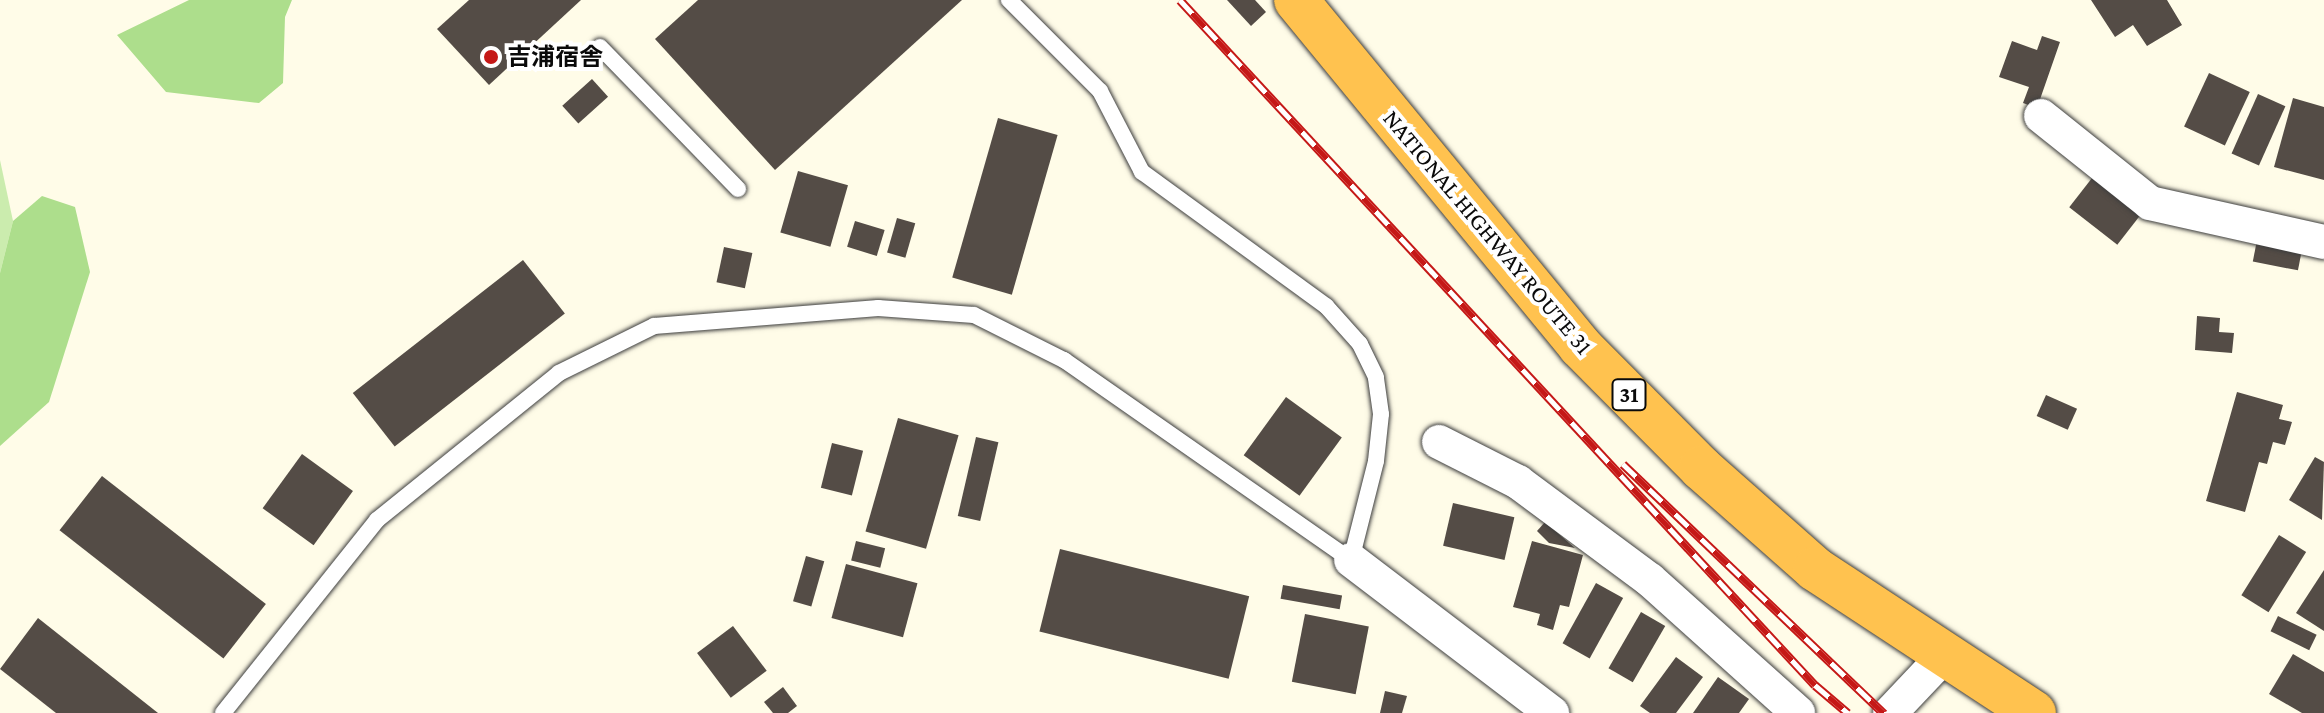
<!DOCTYPE html>
<html>
<head>
<meta charset="utf-8">
<style>
  body { margin:0 }
  #map { position:relative; width:2324px; height:713px; overflow:hidden; background:#fffce8; font-family:"Crimson Pro","Noto Sans JP",serif }
  div>[style] { position:absolute }
  [style*='--x'] { left:calc(var(--x)*1px); top:calc(var(--y)*1px); width:calc(var(--w)*1px); rotate:calc(var(--a)*1deg) }
  .green>* { inset:0; background:#cbecae }
  .forest>* { inset:0; background:#adde8c }
  .building>* { inset:0; background:#544c46; transform-origin:0 0 }
  .roads { filter:drop-shadow(0 0 2px #3d3d3d) drop-shadow(0 0 2px #3d3d3d) }
  .service>* { height:16px; margin:-8px; padding:0 8px; transform-origin:8px; border-radius:8px; background:#fff }
  .minor>* { height:34px; margin:-17px; padding:0 17px; transform-origin:17px; border-radius:17px; background:#fff }
  .trunk>* { height:44px; margin:-22px; padding:0 22px; transform-origin:22px; border-radius:22px; background:#ffc24f }
  .rail>* { height:9px; margin-top:-4.5px; transform-origin:0; background:repeating-linear-gradient(90deg,#fff 0 18px,#c51817 0 36px); box-sizing:border-box; border-block:2px solid #c51817 }
  .dots>* { width:22px; height:22px; translate:-50% -50%; box-sizing:border-box; border:4px solid #fff; border-radius:50% }
  span { translate:-50% -50%; white-space:nowrap; text-align:center; line-height:1.15; -webkit-text-stroke:8px #fff; paint-order:stroke }
  .shield-label span { padding:2px 6px; background:#fff; border:2px solid; border-radius:6px; -webkit-text-stroke-width:0 }
  .shield-label { font-size:22px; color:#0a0a0a; font-weight:700 }
  .poi-label { font-size:24px; color:#0a0a0a; font-weight:700 }
  .left { translate:0 -50%; text-align:left }
  .street-label { font-size:24px; color:#0a0a0a }
</style>
</head>
<body>
<div id="map">
  <div class="green">
    <i style="clip-path:polygon(0 160px,13px 221px,0 273px)"></i>
  </div>
  <div class="forest">
    <i style="clip-path:polygon(189px 0,292px 0,285px 17px,283px 83px,259px 103px,166px 92px,117px 35px)"></i>
    <i style="clip-path:polygon(42px 196px,75px 207px,90px 272px,49px 402px,0 446px,0 273px,13px 221px)"></i>
  </div>
  <div class="building">
    <i style="clip-path:polygon(469px 0,581px 0,489px 85px,437px 29px)"></i>
    <i style="clip-path:polygon(698px 0,962px 0,775px 170px,655px 39px)"></i>
    <i style="clip-path:polygon(1227px 0,1255px 0,1266px 12px,1251px 26px)"></i>
    <i style="clip-path:polygon(2091px 0,2167px 0,2182px 25px,2147px 46px,2133px 25px,2115px 37px)"></i>
    <i style="clip-path:polygon(2042px 36px,2060px 42px,2037px 108px,2023px 103px,2029px 87px,1999px 77px,2012px 41px,2037px 50px)"></i>
    <i style="left:2209px;top:73px;width:45px;height:59px;rotate:25deg"></i>
    <i style="left:592px;top:79px;width:24px;height:40px;rotate:48deg"></i>
    <i style="left:2258px;top:94px;width:30px;height:65px;rotate:24deg"></i>
    <i style="clip-path:polygon(2293px 98px,2324px 107px,2324px 180px,2274px 167px)"></i>
    <i style="left:998px;top:118px;width:62px;height:166px;rotate:16deg"></i>
    <i style="left:798px;top:171px;width:52px;height:64px;rotate:16deg"></i>
    <i style="left:2092px;top:178px;width:61px;height:37px;rotate:38deg"></i>
    <i style="left:897px;top:218px;width:19px;height:36px;rotate:16deg"></i>
    <i style="left:855px;top:221px;width:31px;height:27px;rotate:17deg"></i>
    <i style="left:2257px;top:240px;width:46px;height:22px;rotate:11deg"></i>
    <i style="left:724px;top:247px;width:29px;height:36px;rotate:12deg"></i>
    <i style="left:523px;top:260px;width:68px;height:216px;rotate:52deg"></i>
    <i style="clip-path:polygon(2197px 316px,2220px 318px,2219px 332px,2234px 333px,2232px 353px,2195px 350px)"></i>
    <i style="clip-path:polygon(2237px 392px,2283px 405px,2279px 419px,2292px 422px,2285px 445px,2273px 442px,2267px 464px,2259px 462px,2245px 512px,2206px 501px)"></i>
    <i style="left:2046px;top:395px;width:34px;height:23px;rotate:24deg"></i>
    <i style="left:1286px;top:397px;width:69px;height:72px;rotate:36deg"></i>
    <i style="left:898px;top:418px;width:63px;height:118px;rotate:16deg"></i>
    <i style="left:976px;top:437px;width:23px;height:81px;rotate:13deg"></i>
    <i style="left:832px;top:443px;width:32px;height:46px;rotate:14deg"></i>
    <i style="left:302px;top:454px;width:63px;height:67px;rotate:36deg"></i>
    <i style="clip-path:polygon(2315px 457px,2324px 462px,2322px 520px,2289px 500px)"></i>
    <i style="left:102px;top:476px;width:208px;height:69px;rotate:38deg"></i>
    <i style="left:1453px;top:503px;width:63px;height:44px;rotate:13deg"></i>
    <i style="clip-path:polygon(1545px 522px,1575px 548px,1549px 543px,1537px 531px)"></i>
    <i style="left:2279px;top:535px;width:32px;height:71px;rotate:32deg"></i>
    <i style="left:856px;top:541px;width:30px;height:20px;rotate:14deg"></i>
    <i style="clip-path:polygon(1532px 541px,1583px 555px,1569px 607px,1560px 605px,1553px 630px,1537px 625px,1540px 614px,1513px 607px)"></i>
    <i style="left:1060px;top:549px;width:195px;height:85px;rotate:14deg"></i>
    <i style="left:806px;top:556px;width:19px;height:47px;rotate:16deg"></i>
    <i style="left:846px;top:564px;width:74px;height:56px;rotate:15deg"></i>
    <i style="clip-path:polygon(2324px 570px,2324px 631px,2296px 613px)"></i>
    <i style="left:1596px;top:583px;width:31px;height:69px;rotate:29deg"></i>
    <i style="left:1283px;top:585px;width:60px;height:14px;rotate:10deg"></i>
    <i style="left:1641px;top:612px;width:28px;height:65px;rotate:30deg"></i>
    <i style="left:1305px;top:614px;width:65px;height:69px;rotate:11deg"></i>
    <i style="left:2278px;top:616px;width:43px;height:17px;rotate:26deg"></i>
    <i style="clip-path:polygon(38px 618px,158px 713px,56px 713px,0 669px)"></i>
    <i style="left:733px;top:626px;width:56px;height:45px;rotate:53deg"></i>
    <i style="clip-path:polygon(2293px 654px,2324px 672px,2324px 713px,2302px 713px,2269px 694px)"></i>
    <i style="clip-path:polygon(1676px 657px,1703px 677px,1676px 713px,1650px 713px,1640px 706px)"></i>
    <i style="clip-path:polygon(1718px 677px,1749px 699px,1739px 713px,1693px 713px)"></i>
    <i style="clip-path:polygon(783px 687px,797px 706px,788px 713px,773px 713px,764px 702px)"></i>
    <i style="clip-path:polygon(1385px 691px,1407px 696px,1402px 713px,1380px 713px)"></i>
  </div>
  <div class="roads">
    <div class="service">
      <i style="--x:600;--y:47;--w:198;--a:45.8"></i>
      <i style="--x:223;--y:713;--w:247;--a:-51.4"></i>
      <i style="--x:377;--y:520;--w:234;--a:-38.9"></i>
      <i style="--x:559;--y:373;--w:106;--a:-26.3"></i>
      <i style="--x:654;--y:326;--w:225;--a:-4.6"></i>
      <i style="--x:878;--y:308;--w:96;--a:4.2"></i>
      <i style="--x:974;--y:315;--w:101;--a:26.6"></i>
      <i style="--x:1064;--y:360;--w:350;--a:34.9"></i>
      <i style="--x:1351;--y:560;--w:102;--a:-75.8"></i>
      <i style="--x:1376;--y:461;--w:47;--a:-83.9"></i>
      <i style="--x:1381;--y:414;--w:37;--a:-98"></i>
      <i style="--x:1376;--y:377;--w:37;--a:-116"></i>
      <i style="--x:1360;--y:344;--w:51;--a:-131.8"></i>
      <i style="--x:1326;--y:306;--w:228;--a:-143.9"></i>
      <i style="--x:1142;--y:172;--w:91;--a:-117.4"></i>
      <i style="--x:1100;--y:91;--w:129;--a:-135"></i>
    </div>
    <div class="minor">
      <i style="--x:2041;--y:116;--w:139;--a:38.6"></i>
      <i style="--x:2150;--y:203;--w:178;--a:12.6"></i>
      <i style="--x:1439;--y:442;--w:89;--a:26.9"></i>
      <i style="--x:1518;--y:482;--w:164;--a:36.6"></i>
      <i style="--x:1650;--y:580;--w:199;--a:41.9"></i>
      <i style="--x:1351;--y:560;--w:253;--a:37.3"></i>
      <i style="--x:1890;--y:713;--w:77;--a:-46.6"></i>
    </div>
    <div class="trunk">
      <i style="--x:1296;--y:0;--w:448;--a:50.6"></i>
      <i style="--x:1580;--y:346;--w:172;--a:45.2"></i>
      <i style="--x:1701;--y:468;--w:152;--a:41.5"></i>
      <i style="--x:1815;--y:569;--w:262;--a:33.3"></i>
    </div>
  </div>
  <div class="rail">
    <i style="--x:1180;--y:0;--w:934;--a:47.17"></i>
    <i style="--x:1815;--y:685;--w:43;--a:40.3"></i>
    <i style="--x:1623;--y:464;--w:361;--a:43.7"></i>
  </div>
  <div class="dots">
    <i style="left:491px;top:57px;background:#c51817"></i>
  </div>
  <div class="shield-label">
    <span style="left:1629px;top:395px">31</span>
  </div>
  <div class="poi-label">
    <span class="left" style="left:507px;top:57px">吉浦宿舎</span>
  </div>
  <div class="street-label">
    <span style="left:1488px;top:232px;rotate:50deg">NATIONAL HIGHWAY ROUTE 31</span>
  </div>
</div>
</body>
</html>
